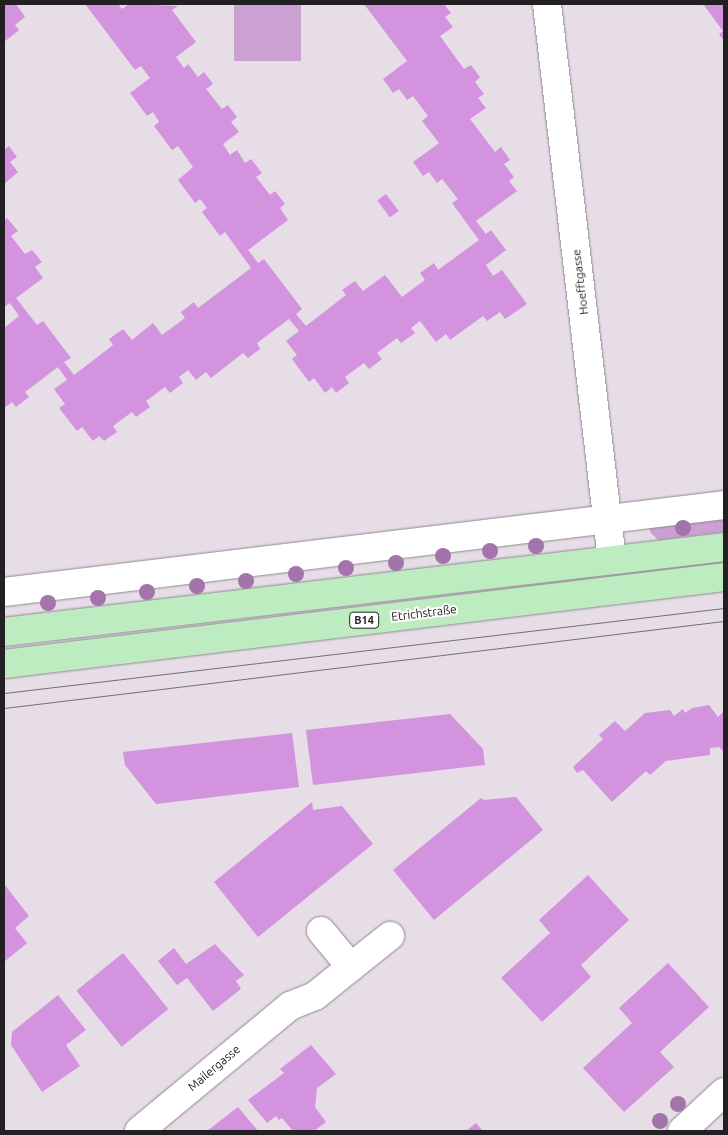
<!DOCTYPE html>
<html>
<head>
<meta charset="utf-8">
<style>
  body { margin:0 }
  #map { position:relative; width:728px; height:1135px; overflow:hidden; background:#e6dde7; font-family:Ubuntu,sans-serif }
  div>[style] { position:absolute }
  [style*='--x'] { left:calc(var(--x)*1px); top:calc(var(--y)*1px); width:calc(var(--w)*1px); rotate:calc(var(--a)*1deg) }
  .green>* { inset:0; background:#cba0d3; transform-origin:0 0 }
  .building>* { inset:0; background:#d393df; transform-origin:0 0 }
  .roads { filter:drop-shadow(0 0 1px #908891) drop-shadow(0 0 1px #908891) }
  .minor>* { height:28px; margin:-14px; padding:0 14px; transform-origin:14px; border-radius:14px; background:#fff }
  .major>* { height:28px; margin:-14px; padding:0 14px; transform-origin:14px; border-radius:14px; background:#beecc1 }
  .tram>* { height:1px; margin:-0.5px; padding:0 0.5px; transform-origin:0.5px; border-radius:0.5px; background:#746f75 }
  .trees>* { width:16px; height:16px; margin:-8px; border-radius:50%; background:#a274aa }
  span { translate:-50% -50%; white-space:nowrap; text-align:center; line-height:1.15; -webkit-text-stroke:4px #fff; paint-order:stroke }
  .shield-label span { padding:1px 4px; background:#fff; border:1px solid; border-radius:4px; -webkit-text-stroke-width:0 }
  .shield-label { font-size:11px; color:#232023; font-weight:700 }
  .street-label { font-size:12px; color:#232023 }
  .frame { position:absolute; inset:0; border:5px solid #232023; pointer-events:none }
</style>
</head>
<body>
<div id="map">
  <div class="green">
    <i style="left:234px;top:4px;width:67px;height:57px"></i>
    <i style="clip-path:polygon(724px 513px,724px 532px,658px 540px,650px 532px,650px 528px)"></i>
  </div>
  <div class="building">
    <i style="clip-path:polygon(4px 4px,16px 4px,25px 17px,15px 25px,19px 30px,4px 42px)"></i>
    <i style="clip-path:polygon(85px 4px,118px 4px,122px 9px,129px 4px,178px 6px,172px 10px,196px 42px,176px 57px,184px 68px,188px 64px,198px 77px,204px 72px,213px 84px,206px 89px,222px 109px,228px 105px,237px 117px,231px 122px,239px 132px,223px 144px,230px 155px,237px 150px,245px 163px,251px 159px,262px 173px,256px 177px,270px 195px,275px 191px,285px 204px,280px 208px,288px 220px,248px 250px,258px 263px,264px 259px,302px 309px,296px 314px,306px 326px,346px 295px,342px 290px,355px 281px,363px 291px,385px 275px,402px 297px,425px 280px,420px 273px,434px 263px,438px 270px,479px 240px,452px 203px,458px 199px,442px 179px,437px 183px,429px 172px,423px 176px,413px 162px,439px 143px,422px 121px,428px 116px,413px 96px,407px 100px,399px 89px,393px 93px,383px 79px,407px 61px,364px 4px,444px 4px,451px 13px,445px 17px,453px 27px,440px 36px,464px 69px,471px 65px,480px 77px,475px 82px,484px 94px,478px 98px,486px 108px,470px 119px,495px 152px,501px 147px,510px 160px,504px 164px,514px 177px,509px 181px,517px 191px,476px 221px,486px 234px,491px 230px,506px 250px,486px 265px,493px 276px,502px 270px,527px 304px,505px 319px,500px 312px,487px 321px,483px 316px,450px 340px,446px 334px,436px 342px,420px 321px,411px 328px,415px 333px,401px 343px,397px 338px,377px 353px,382px 359px,369px 369px,364px 363px,345px 377px,349px 383px,336px 393px,332px 387px,325px 393px,314px 378px,309px 382px,292px 359px,297px 355px,286px 341px,299px 331px,289px 319px,257px 343px,260px 349px,248px 358px,243px 353px,211px 378px,206px 372px,196px 380px,188px 370px,179px 377px,183px 383px,170px 393px,165px 387px,146px 401px,150px 407px,136px 417px,132px 412px,113px 426px,117px 432px,104px 441px,99px 436px,93px 441px,82px 427px,77px 431px,59px 408px,65px 404px,54px 389px,67px 380px,58px 367px,25px 392px,29px 397px,16px 407px,12px 402px,4px 408px,4px 328px,19px 316px,10px 303px,4px 307px,4px 221px,7px 218px,18px 231px,11px 236px,25px 254px,32px 250px,42px 262px,35px 267px,43px 278px,16px 298px,37px 325px,43px 321px,71px 358px,64px 362px,74px 375px,113px 345px,109px 339px,123px 329px,132px 340px,153px 323px,162px 335px,185px 318px,181px 312px,194px 302px,198px 308px,251px 268px,225px 232px,220px 236px,202px 212px,207px 208px,200px 199px,195px 203px,178px 180px,193px 167px,178px 146px,172px 150px,154px 126px,159px 122px,153px 112px,147px 116px,130px 93px,150px 78px,141px 66px,135px 70px)"></i>
    <i style="clip-path:polygon(703px 4px,724px 4px,724px 41px,719px 34px,723px 31px)"></i>
    <i style="clip-path:polygon(9px 146px,17px 157px,10px 162px,18px 172px,4px 184px,4px 150px)"></i>
    <i style="left:386px;top:194px;width:21px;height:11px;rotate:53deg"></i>
    <i style="clip-path:polygon(709px 705px,718px 717px,724px 711px,724px 752px,719px 747px,710px 748px,710px 755px,666px 761px,650px 775px,646px 771px,612px 802px,583px 770px,577px 773px,573px 767px,603px 739px,599px 735px,615px 721px,625px 731px,645px 713px,670px 710px,674px 716px,683px 709px,685px 713px,692px 708px)"></i>
    <i style="clip-path:polygon(450px 714px,483px 749px,485px 765px,313px 785px,306px 730px)"></i>
    <i style="clip-path:polygon(292px 733px,299px 787px,156px 804px,125px 765px,123px 752px)"></i>
    <i style="clip-path:polygon(516px 797px,543px 830px,434px 920px,393px 870px,481px 798px,484px 800px)"></i>
    <i style="clip-path:polygon(312px 802px,313px 810px,342px 806px,373px 844px,258px 937px,214px 882px)"></i>
    <i style="clip-path:polygon(588px 875px,629px 920px,581px 965px,591px 977px,542px 1022px,501px 978px,550px 933px,539px 920px)"></i>
    <i style="clip-path:polygon(4px 884px,29px 916px,15px 928px,27px 943px,4px 962px)"></i>
    <i style="clip-path:polygon(215px 944px,244px 975px,236px 981px,241px 989px,213px 1011px,187px 978px,177px 985px,158px 961px,174px 948px,186px 964px)"></i>
    <i style="left:123px;top:953px;width:72px;height:60px;rotate:51deg"></i>
    <i style="clip-path:polygon(668px 963px,709px 1007px,660px 1052px,674px 1067px,624px 1112px,583px 1068px,632px 1023px,619px 1008px)"></i>
    <i style="clip-path:polygon(58px 995px,86px 1030px,66px 1045px,80px 1066px,42px 1092px,11px 1045px,12px 1032px)"></i>
    <i style="clip-path:polygon(311px 1045px,336px 1074px,317px 1088px,315px 1107px,326px 1122px,314px 1131px,293px 1131px,282px 1118px,279px 1120px,276px 1116px,267px 1123px,248px 1100px,284px 1073px,280px 1069px)"></i>
    <i style="clip-path:polygon(238px 1107px,258px 1131px,207px 1131px)"></i>
    <i style="clip-path:polygon(476px 1123px,483px 1131px,466px 1131px)"></i>
  </div>
  <div class="roads">
    <div class="minor">
      <i style="--x:547;--y:4;--w:560;--a:83.33"></i>
      <i style="--x:4;--y:592;--w:725;--a:-6.89"></i>
      <i style="--x:351;--y:967;--w:50;--a:-38.5"></i>
      <i style="--x:139;--y:1131;--w:196;--a:-39.6"></i>
      <i style="--x:290;--y:1006;--w:27;--a:-22"></i>
      <i style="--x:315;--y:996;--w:46;--a:-38.9"></i>
      <i style="--x:351;--y:967;--w:47;--a:-129.8"></i>
      <i style="--x:682;--y:1131;--w:57;--a:-42.9"></i>
    </div>
    <div class="major">
      <i style="--x:4;--y:632;--w:725;--a:-6.73"></i>
      <i style="--x:4;--y:664;--w:725;--a:-6.89"></i>
    </div>
  </div>
  <div class="tram">
    <i style="--x:4;--y:693;--w:725;--a:-6.73"></i>
    <i style="--x:4;--y:708;--w:725;--a:-6.89"></i>
  </div>
  <div class="trees">
    <i style="left:683px;top:528px"></i>
    <i style="left:536px;top:546px"></i>
    <i style="left:490px;top:551px"></i>
    <i style="left:443px;top:556px"></i>
    <i style="left:396px;top:563px"></i>
    <i style="left:346px;top:568px"></i>
    <i style="left:296px;top:574px"></i>
    <i style="left:246px;top:581px"></i>
    <i style="left:197px;top:586px"></i>
    <i style="left:147px;top:592px"></i>
    <i style="left:98px;top:598px"></i>
    <i style="left:48px;top:603px"></i>
    <i style="left:678px;top:1104px"></i>
    <i style="left:660px;top:1121px"></i>
  </div>
  <div class="shield-label">
    <span style="left:364px;top:620px">B14</span>
  </div>
  <div class="street-label">
    <span style="left:580px;top:282px;rotate:-97deg">Hoefftgasse</span>
    <span style="left:424px;top:613px;rotate:-7deg">Etrichstraße</span>
    <span style="left:214px;top:1068px;rotate:-40deg">Mailergasse</span>
  </div>
  <div class="frame"></div>
</div>
</body>
</html>
